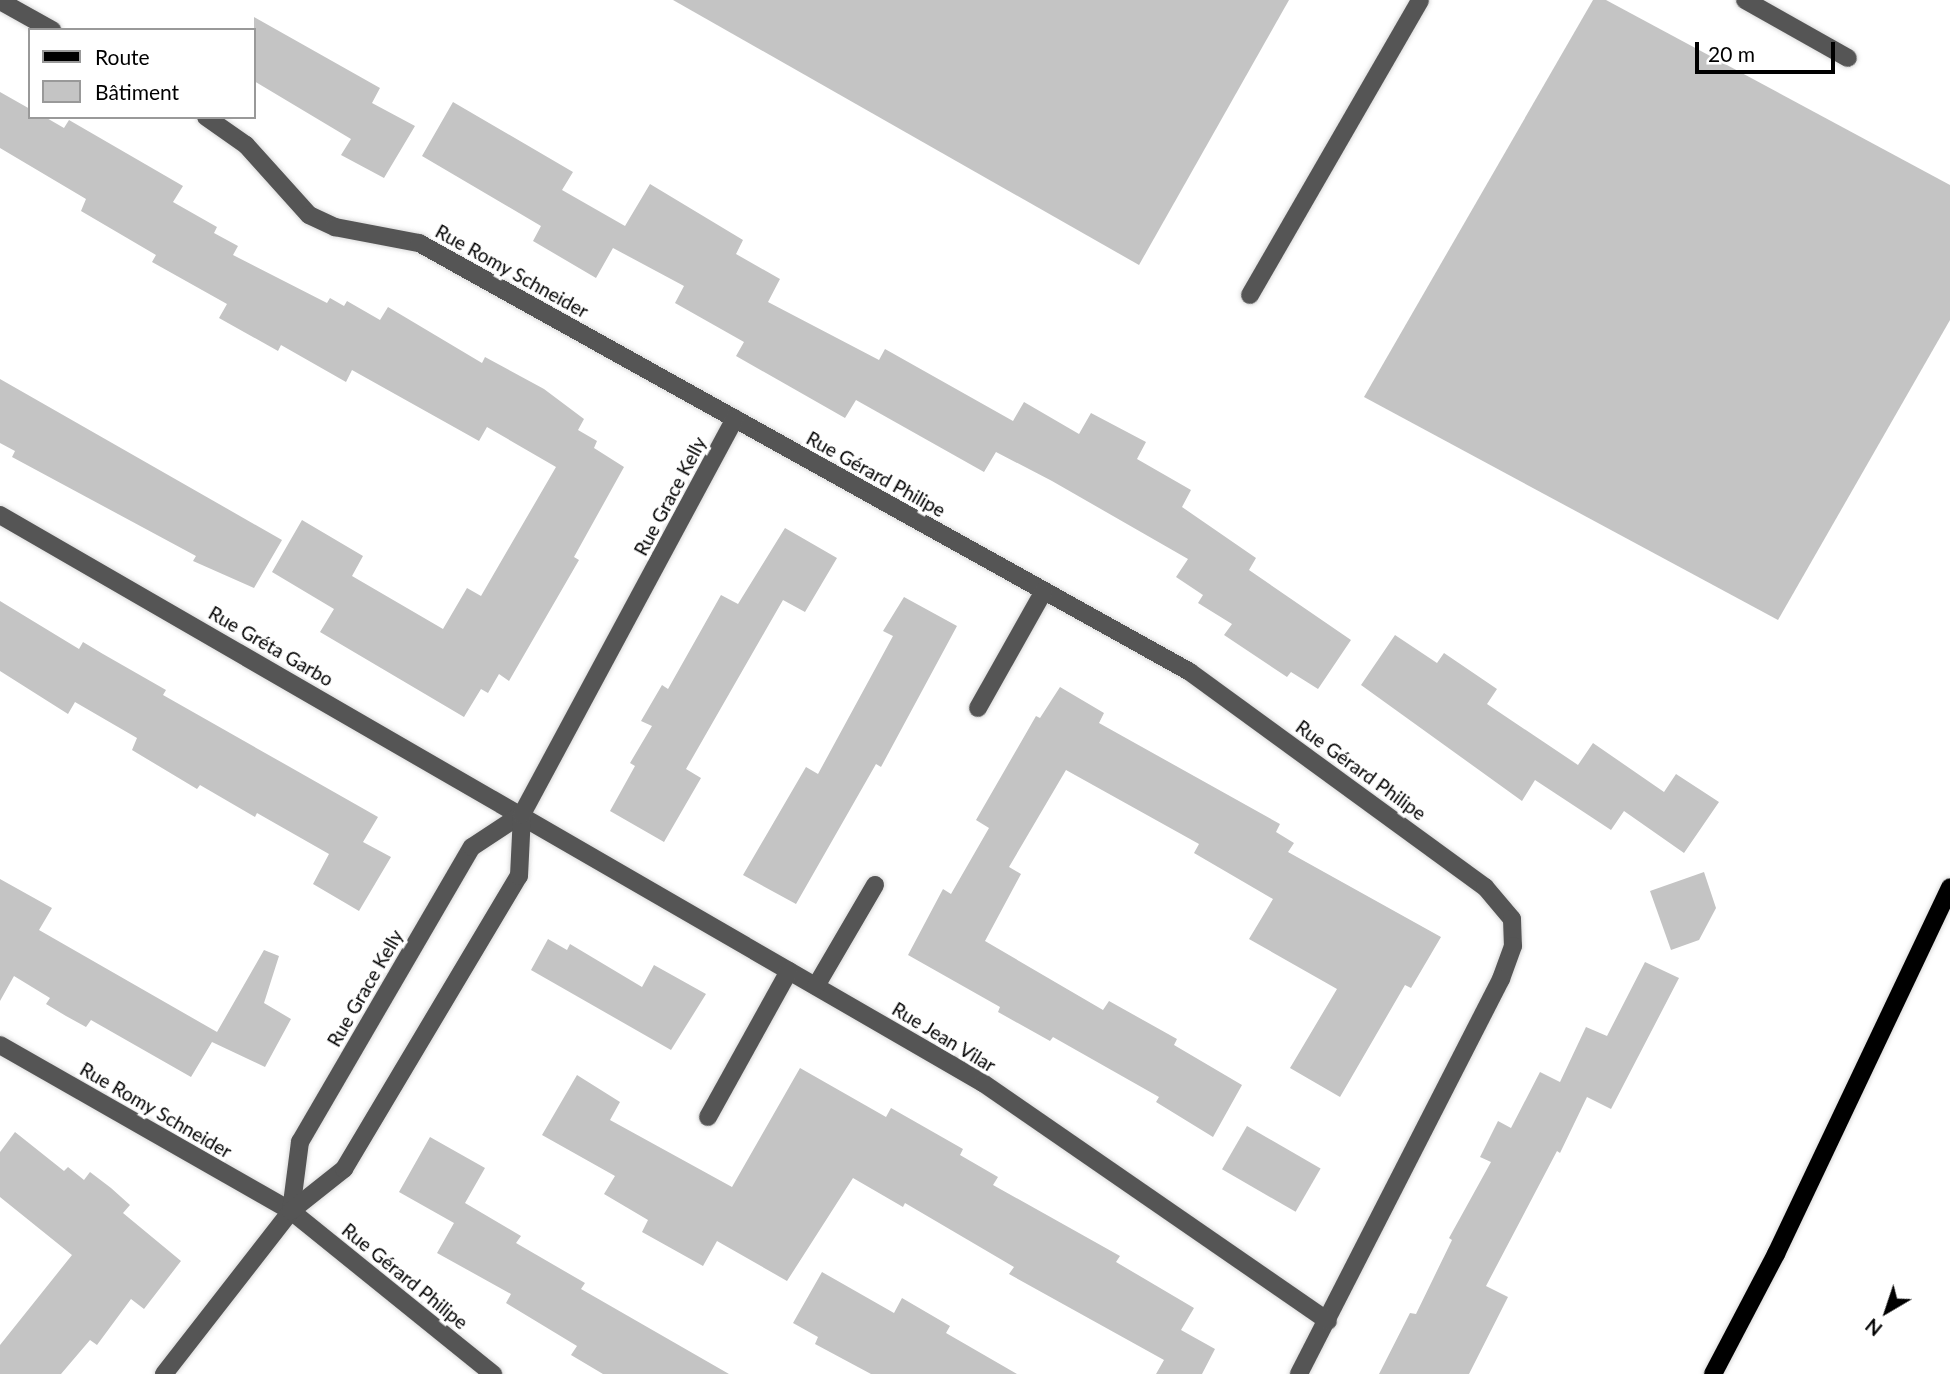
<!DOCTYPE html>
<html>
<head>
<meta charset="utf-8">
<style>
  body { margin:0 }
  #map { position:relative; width:1950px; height:1374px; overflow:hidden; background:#fff; font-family:Lato,sans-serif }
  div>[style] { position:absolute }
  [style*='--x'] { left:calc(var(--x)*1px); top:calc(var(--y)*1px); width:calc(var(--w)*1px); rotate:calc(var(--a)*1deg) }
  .building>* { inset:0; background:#c4c4c4; transform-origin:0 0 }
  .roads { filter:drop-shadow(0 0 2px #dbdbdb) drop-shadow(0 0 2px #dbdbdb) }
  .minor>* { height:18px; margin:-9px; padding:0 9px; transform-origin:9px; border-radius:9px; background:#555 }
  .major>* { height:18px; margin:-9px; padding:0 9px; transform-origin:9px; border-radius:9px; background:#000 }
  span { translate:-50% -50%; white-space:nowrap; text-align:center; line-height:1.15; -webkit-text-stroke:7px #fff; paint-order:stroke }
  .street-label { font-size:19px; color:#000 }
  .legend { position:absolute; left:28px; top:28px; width:228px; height:91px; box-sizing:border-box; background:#fff; border:2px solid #999; margin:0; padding:9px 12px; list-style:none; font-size:21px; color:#000 }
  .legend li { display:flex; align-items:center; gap:14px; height:35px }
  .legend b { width:35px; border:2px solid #999 }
  .north { position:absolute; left:1852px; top:1276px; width:70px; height:70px; -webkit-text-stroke:5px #fff; paint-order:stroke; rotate:219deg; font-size:19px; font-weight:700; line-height:28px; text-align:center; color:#000 }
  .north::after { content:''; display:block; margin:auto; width:24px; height:32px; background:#000; clip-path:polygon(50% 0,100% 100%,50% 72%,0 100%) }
  .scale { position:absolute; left:1695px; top:42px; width:140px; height:32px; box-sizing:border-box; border:4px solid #000; border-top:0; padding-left:9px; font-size:21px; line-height:24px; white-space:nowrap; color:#000; -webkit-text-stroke:5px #fff; paint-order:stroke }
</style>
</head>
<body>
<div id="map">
  <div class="building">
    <i style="clip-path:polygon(673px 0,1289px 0,1139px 265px)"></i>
    <i style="clip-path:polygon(1593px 0,1606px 0,1950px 185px,1950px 320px,1778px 620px,1364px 397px)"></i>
    <i style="clip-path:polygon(254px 17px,380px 88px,372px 103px,415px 126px,384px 178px,341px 155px,351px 139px,254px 81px)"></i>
    <i style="clip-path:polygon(0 92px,30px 109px,30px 117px,45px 117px,64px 128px,69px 120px,183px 186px,173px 202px,217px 227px,214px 233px,238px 246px,233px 255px,327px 303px,330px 298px,344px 306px,347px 301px,380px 320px,388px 307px,482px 363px,485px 357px,544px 389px,584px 419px,578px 430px,597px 441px,594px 448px,624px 467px,574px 557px,579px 560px,509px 681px,499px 674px,488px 693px,481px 689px,464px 717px,320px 632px,334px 609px,272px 572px,302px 520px,363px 556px,352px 576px,443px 629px,467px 588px,481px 596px,556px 467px,487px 427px,479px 441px,352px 370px,346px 382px,281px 345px,278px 351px,219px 318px,227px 304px,152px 262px,156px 255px,81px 211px,86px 199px,0 148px)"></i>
    <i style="clip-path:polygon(453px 102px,573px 172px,562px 190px,625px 226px,650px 184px,743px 240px,736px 254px,780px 279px,768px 302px,879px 360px,885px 349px,1013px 421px,1024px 402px,1079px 434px,1091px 413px,1146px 442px,1137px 459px,1191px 490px,1182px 507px,1256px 558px,1249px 570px,1351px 640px,1318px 689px,1291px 672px,1287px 677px,1224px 635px,1232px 624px,1198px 603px,1203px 595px,1176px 577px,1188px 559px,1052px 481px,996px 452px,984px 472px,856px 400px,845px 418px,736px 356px,744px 342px,675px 303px,684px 286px,613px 248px,596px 278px,533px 241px,541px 226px,422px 156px)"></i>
    <i style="clip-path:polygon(0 379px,282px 540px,254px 588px,193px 561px,196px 556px,12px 457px,15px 451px,0 443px)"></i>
    <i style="clip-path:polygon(785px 528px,837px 558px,805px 612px,783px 600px,686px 769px,701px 778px,664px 842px,610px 811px,635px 766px,630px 763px,652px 726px,641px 721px,662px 685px,668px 689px,721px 595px,738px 604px)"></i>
    <i style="clip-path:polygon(904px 597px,957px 626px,881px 767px,876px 764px,796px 904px,743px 875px,806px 767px,818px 774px,893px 636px,883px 631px)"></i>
    <i style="clip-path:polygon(0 601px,79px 649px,83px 642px,103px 654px,166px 690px,163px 695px,378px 817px,363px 842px,391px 857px,359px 911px,313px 884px,329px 854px,257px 813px,255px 817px,200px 785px,197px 789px,132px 750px,137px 738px,75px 702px,68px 714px,0 671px)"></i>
    <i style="clip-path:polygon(1395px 635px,1437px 663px,1444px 653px,1497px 689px,1487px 704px,1578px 765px,1593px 743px,1664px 792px,1676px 774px,1719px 802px,1684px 853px,1624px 811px,1611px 830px,1535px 780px,1522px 801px,1361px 685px)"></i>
    <i style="clip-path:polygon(1060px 687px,1104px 713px,1099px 723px,1280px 824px,1276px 832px,1294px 843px,1288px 852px,1441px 937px,1411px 988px,1405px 985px,1340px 1097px,1290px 1068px,1337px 989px,1249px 939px,1273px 899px,1194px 853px,1199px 844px,1066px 770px,1009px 867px,1021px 874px,985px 941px,1103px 1010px,1109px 1001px,1177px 1039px,1174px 1045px,1242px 1085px,1213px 1137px,1156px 1102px,1159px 1097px,1053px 1037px,1050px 1041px,998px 1012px,1000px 1007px,908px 955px,943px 889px,951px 894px,989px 828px,976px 820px,1036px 716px,1040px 718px)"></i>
    <i style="clip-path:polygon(1704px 872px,1716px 908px,1699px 940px,1671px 950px,1650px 891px)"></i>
    <i style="clip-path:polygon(0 879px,52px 908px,39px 930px,217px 1032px,264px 950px,279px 956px,264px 1003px,291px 1019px,265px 1067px,212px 1042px,191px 1077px,91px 1020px,86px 1027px,66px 1016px,46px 1004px,50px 998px,14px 976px,0 1001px)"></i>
    <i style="clip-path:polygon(548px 939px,567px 950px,570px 944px,642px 987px,654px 965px,706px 994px,671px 1050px,531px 970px)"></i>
    <i style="clip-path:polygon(1645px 962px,1679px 978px,1611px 1109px,1587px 1097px,1560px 1153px,1557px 1151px,1486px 1286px,1508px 1297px,1469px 1374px,1379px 1374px,1410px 1313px,1416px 1314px,1452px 1240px,1449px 1238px,1491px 1162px,1480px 1157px,1498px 1121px,1511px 1128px,1540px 1072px,1560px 1082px,1586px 1027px,1607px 1036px)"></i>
    <i style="clip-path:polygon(800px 1068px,886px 1117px,891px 1108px,963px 1149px,960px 1155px,998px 1177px,993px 1185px,1120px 1256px,1116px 1262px,1194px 1308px,1181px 1330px,1215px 1349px,1202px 1374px,1156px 1374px,1164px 1360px,1009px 1274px,1014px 1267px,905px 1203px,903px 1207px,853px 1178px,787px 1281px,717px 1241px,703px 1266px,642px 1232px,648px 1220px,604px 1194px,615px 1176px,542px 1135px,577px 1075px,620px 1102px,610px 1120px,732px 1187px)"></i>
    <i style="left:1247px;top:1126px;width:85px;height:50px;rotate:30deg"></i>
    <i style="clip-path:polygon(15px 1132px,64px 1171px,68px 1167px,84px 1180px,90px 1172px,111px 1188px,130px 1205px,123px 1213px,181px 1261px,144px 1309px,131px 1299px,97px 1345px,90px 1340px,61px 1374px,0 1374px,0 1345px,72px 1255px,0 1197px,0 1152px)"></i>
    <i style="clip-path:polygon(430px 1137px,485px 1168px,465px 1203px,521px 1236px,516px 1243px,585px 1283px,581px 1289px,729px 1374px,603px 1374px,571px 1355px,577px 1346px,506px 1303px,511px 1294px,437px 1253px,454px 1223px,399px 1192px)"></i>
    <i style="clip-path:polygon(822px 1272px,894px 1313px,902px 1298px,950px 1326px,946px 1333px,1017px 1374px,871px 1374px,815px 1344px,818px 1337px,793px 1323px)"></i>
  </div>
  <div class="roads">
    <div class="minor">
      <i style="--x:1745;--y:0;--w:118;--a:29.4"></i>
      <i style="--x:0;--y:1;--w:60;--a:29.1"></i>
      <i style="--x:206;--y:117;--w:49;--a:35"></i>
      <i style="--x:246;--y:145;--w:94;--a:48"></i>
      <i style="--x:309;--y:215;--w:29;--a:25"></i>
      <i style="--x:335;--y:227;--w:86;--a:10.8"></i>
      <i style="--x:419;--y:243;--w:882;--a:29.09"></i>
      <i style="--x:1190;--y:672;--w:365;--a:36.1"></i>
      <i style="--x:1485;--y:887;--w:42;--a:49.8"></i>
      <i style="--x:1512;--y:919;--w:27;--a:88"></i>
      <i style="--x:1513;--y:946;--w:35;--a:110"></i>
      <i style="--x:1501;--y:979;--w:444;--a:117.1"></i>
      <i style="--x:1250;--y:295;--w:340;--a:-60"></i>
      <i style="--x:0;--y:515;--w:1135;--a:30.02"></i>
      <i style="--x:983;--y:1083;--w:419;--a:34.6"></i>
      <i style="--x:978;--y:708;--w:134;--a:-60.6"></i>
      <i style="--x:816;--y:986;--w:117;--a:-59.7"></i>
      <i style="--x:0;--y:1045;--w:335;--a:29.7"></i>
      <i style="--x:291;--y:1211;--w:260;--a:38.9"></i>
      <i style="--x:708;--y:1117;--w:167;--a:-61"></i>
      <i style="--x:291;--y:1211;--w:70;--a:-82.6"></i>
      <i style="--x:300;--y:1142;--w:341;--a:-59.8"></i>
      <i style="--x:472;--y:847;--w:60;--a:-33.4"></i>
      <i style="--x:164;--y:1374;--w:207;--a:-52.1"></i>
      <i style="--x:291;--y:1211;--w:68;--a:-38.4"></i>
      <i style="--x:344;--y:1169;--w:341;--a:-59.2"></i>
      <i style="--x:519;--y:876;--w:62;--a:-87.2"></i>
      <i style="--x:522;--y:814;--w:449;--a:-61.7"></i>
    </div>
    <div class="major">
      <i style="--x:1713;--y:1374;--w:136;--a:-62.3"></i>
      <i style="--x:1776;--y:1254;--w:406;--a:-64.6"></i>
    </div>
  </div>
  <div class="street-label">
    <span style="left:512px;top:271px;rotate:29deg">Rue Romy Schneider</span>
    <span style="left:876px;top:474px;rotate:29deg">Rue Gérard Philipe</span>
    <span style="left:670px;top:496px;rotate:-62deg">Rue Grace Kelly</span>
    <span style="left:271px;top:646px;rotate:30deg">Rue Gréta Garbo</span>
    <span style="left:1361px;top:770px;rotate:36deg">Rue Gérard Philipe</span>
    <span style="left:365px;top:988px;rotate:-60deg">Rue Grace Kelly</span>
    <span style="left:944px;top:1037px;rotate:31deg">Rue Jean Vilar</span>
    <span style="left:156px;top:1110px;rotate:30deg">Rue Romy Schneider</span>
    <span style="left:405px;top:1276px;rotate:39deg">Rue Gérard Philipe</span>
  </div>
  <ul class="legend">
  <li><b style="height:9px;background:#000"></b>Route</li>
  <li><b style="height:19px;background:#c4c4c4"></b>Bâtiment</li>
  </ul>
  <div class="north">N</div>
  <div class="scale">20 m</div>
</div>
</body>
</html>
